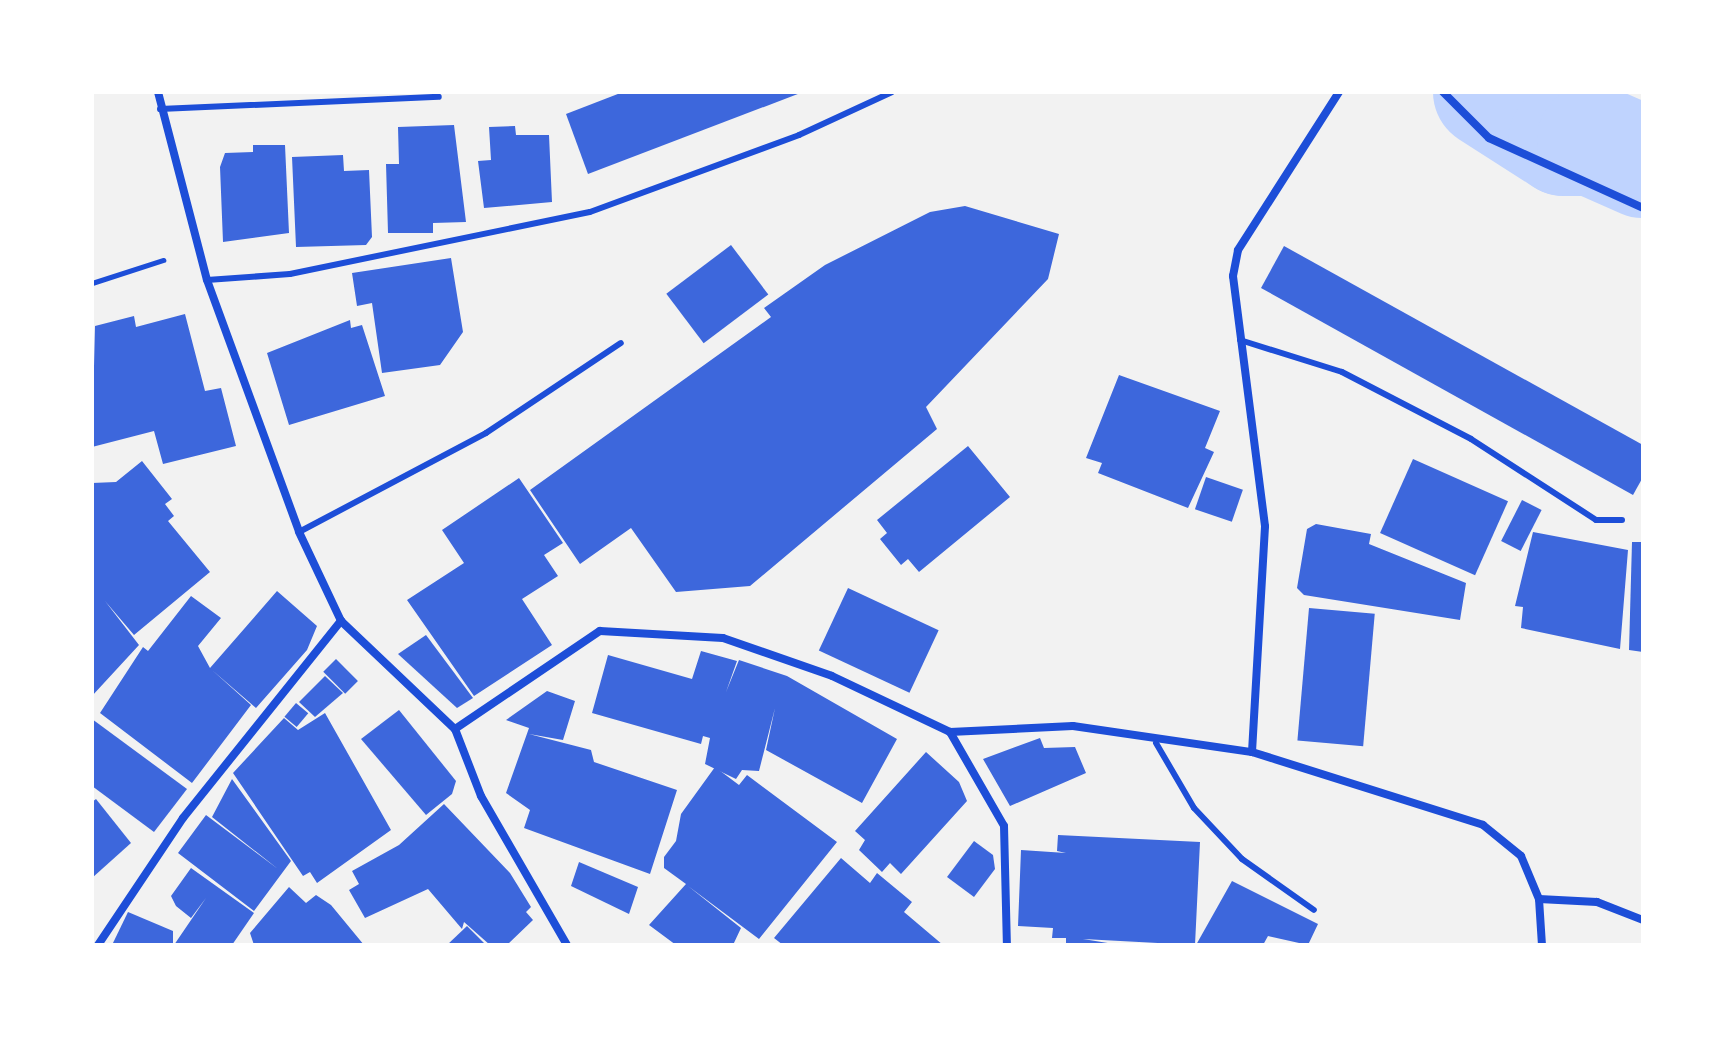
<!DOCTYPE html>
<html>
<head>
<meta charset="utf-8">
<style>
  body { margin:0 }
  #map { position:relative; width:1735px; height:1037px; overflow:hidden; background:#f2f2f2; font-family:"PT Sans",sans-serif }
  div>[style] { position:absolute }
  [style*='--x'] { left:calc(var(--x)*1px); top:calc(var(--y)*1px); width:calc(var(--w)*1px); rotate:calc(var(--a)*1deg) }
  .river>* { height:112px; margin:-56px; padding:0 56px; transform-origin:56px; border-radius:56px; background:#bfd3fe }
  .building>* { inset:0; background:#3d67dc; transform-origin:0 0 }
  .path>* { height:5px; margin:-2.5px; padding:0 2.5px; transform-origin:2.5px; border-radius:2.5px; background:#1d4ed8 }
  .service>* { height:6px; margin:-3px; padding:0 3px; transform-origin:3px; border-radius:3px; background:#1d4ed8 }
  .minor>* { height:8px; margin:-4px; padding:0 4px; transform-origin:4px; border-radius:4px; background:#1d4ed8 }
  span { translate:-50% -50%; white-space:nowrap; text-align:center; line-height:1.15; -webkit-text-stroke:6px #fff; paint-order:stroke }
  .frame { position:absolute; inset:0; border:94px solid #fff; pointer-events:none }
</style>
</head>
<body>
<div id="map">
  <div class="river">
    <i style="--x:1489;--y:92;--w:89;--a:32.6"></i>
    <i style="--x:1564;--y:140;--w:29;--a:0"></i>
    <i style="--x:1593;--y:140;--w:55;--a:23.7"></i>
  </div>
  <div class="building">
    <i style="clip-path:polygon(623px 92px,803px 92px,588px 174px,566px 114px)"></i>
    <i style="clip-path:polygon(454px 125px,466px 222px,433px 223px,433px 233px,388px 233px,386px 164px,399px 164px,398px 127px)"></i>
    <i style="clip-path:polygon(515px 126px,516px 135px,549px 135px,552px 202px,484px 208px,478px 161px,491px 160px,489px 127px)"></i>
    <i style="clip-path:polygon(253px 145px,285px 145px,289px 233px,223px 242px,220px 167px,225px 153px,253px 152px)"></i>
    <i style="clip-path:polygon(343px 155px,344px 171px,369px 170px,372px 237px,366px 245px,296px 247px,292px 157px)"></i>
    <i style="clip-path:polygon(965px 206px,1059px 234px,1048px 279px,926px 407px,937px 429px,750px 586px,676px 592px,631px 528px,580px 564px,530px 490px,771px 317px,764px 308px,825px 265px,930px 212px)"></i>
    <i style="left:731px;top:245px;width:62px;height:81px;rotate:53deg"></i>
    <i style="clip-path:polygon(1284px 246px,1643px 445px,1643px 477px,1633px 495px,1261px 288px)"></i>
    <i style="clip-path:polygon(451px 258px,463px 332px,440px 365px,382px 373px,372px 303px,357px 306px,352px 273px)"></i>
    <i style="clip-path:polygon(185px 314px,205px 391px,221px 388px,236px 446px,163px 464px,154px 431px,92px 447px,95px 326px,134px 316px,136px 327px)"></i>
    <i style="clip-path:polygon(350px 320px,351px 328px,362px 325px,385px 396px,289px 425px,267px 353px)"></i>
    <i style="clip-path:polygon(1119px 375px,1220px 411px,1205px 448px,1214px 452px,1188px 508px,1098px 473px,1102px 463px,1086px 458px)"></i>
    <i style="clip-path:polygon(968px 446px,1010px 497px,919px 572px,908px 559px,901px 565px,880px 539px,887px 533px,877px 520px)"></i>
    <i style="left:1413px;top:459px;width:104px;height:81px;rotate:24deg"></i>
    <i style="clip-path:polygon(142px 461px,172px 499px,165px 504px,174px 516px,168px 521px,210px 572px,134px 635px,105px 601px,139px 645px,92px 696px,92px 483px,116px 482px)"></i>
    <i style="left:1206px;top:477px;width:39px;height:34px;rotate:19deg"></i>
    <i style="clip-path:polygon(519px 478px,563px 543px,544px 555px,558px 576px,522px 599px,552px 645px,474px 696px,407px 600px,464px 563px,442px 530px)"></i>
    <i style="left:1522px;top:500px;width:22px;height:46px;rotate:27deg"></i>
    <i style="clip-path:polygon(1316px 524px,1371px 534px,1369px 544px,1466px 583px,1460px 620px,1304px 595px,1297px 588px,1307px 529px)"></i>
    <i style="clip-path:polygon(1533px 532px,1628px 550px,1620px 649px,1521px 628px,1523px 607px,1515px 606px)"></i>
    <i style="clip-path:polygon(1632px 542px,1643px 542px,1643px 652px,1629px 650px)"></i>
    <i style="left:848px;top:588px;width:100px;height:69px;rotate:25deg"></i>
    <i style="clip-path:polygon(277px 591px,317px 626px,307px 650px,256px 708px,212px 670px,251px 705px,192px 783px,100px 713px,143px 647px,148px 651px,191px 596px,221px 618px,198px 646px,210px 668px)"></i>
    <i style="left:1309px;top:608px;width:66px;height:133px;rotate:5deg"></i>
    <i style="clip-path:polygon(426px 635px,473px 698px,457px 708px,398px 654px)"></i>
    <i style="clip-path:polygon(701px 651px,737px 661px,726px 692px,739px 660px,787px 676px,897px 739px,862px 803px,766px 750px,775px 708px,759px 771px,742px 770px,736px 779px,705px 764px,710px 738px,703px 736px,701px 744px,592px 713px,608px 655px,692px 679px)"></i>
    <i style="left:336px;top:659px;width:31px;height:18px;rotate:45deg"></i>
    <i style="clip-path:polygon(325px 676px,343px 693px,315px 717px,299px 702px)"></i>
    <i style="clip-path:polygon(547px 691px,575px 701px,563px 740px,529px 734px,591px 750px,594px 762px,677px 790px,650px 874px,524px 828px,530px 810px,506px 793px,529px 728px,506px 720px)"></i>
    <i style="left:296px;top:703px;width:16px;height:18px;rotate:40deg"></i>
    <i style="clip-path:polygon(399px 710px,456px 781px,452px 794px,426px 815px,361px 739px)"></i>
    <i style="clip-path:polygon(325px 713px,391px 830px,317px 883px,310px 872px,303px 876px,233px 773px,284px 718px,298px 730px)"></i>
    <i style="clip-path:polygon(92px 719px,187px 789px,154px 832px,92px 786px)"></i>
    <i style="clip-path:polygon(1040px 738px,1044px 748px,1075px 747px,1086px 773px,1010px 806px,983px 759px)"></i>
    <i style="clip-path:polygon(926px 752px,959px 782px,967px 801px,901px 874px,890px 863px,882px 872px,859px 850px,865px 840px,855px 831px)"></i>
    <i style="clip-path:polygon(715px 767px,739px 785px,747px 775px,837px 842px,759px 939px,688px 886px,741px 928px,733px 945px,676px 945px,649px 925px,686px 884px,664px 868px,664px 857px,676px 841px,681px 814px)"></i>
    <i style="clip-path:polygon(232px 779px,291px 861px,254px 911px,178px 853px,206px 815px,278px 869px,212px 817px)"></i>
    <i style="clip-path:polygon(96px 799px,131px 843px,92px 878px,92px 802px)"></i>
    <i style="clip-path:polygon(444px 804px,510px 873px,531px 907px,526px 912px,533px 920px,507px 945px,490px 945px,464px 922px,462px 929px,428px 889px,365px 918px,349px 890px,359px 884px,352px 871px,399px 845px)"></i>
    <i style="clip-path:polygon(1058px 835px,1200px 842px,1195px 945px,1083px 939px,1120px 945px,1066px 945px,1066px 938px,1052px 938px,1053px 928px,1018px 926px,1021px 850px,1066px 853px,1057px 851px)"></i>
    <i style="clip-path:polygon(974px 841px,993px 855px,995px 869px,974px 897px,947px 877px)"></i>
    <i style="clip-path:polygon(841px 858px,870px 883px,877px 873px,912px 902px,904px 912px,943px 945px,783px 945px,774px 938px)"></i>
    <i style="clip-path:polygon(579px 862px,638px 887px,629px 914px,571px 886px)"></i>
    <i style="clip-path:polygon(191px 868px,254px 913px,232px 945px,174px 945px,206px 898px,191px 918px,176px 906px,171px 896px)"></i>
    <i style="clip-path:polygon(1232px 881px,1318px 924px,1308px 945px,1268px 936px,1263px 945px,1196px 945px)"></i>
    <i style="clip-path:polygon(289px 887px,306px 903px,316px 895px,331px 905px,364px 945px,254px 945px,250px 933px)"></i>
    <i style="clip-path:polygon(128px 912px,173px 931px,173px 945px,112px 945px)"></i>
    <i style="clip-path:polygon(467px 926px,486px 945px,447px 945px)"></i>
  </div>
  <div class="path">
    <i style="--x:92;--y:283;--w:75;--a:-17.9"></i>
  </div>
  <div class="service">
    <i style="--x:160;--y:109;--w:279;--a:-2.5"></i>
    <i style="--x:207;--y:280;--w:83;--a:-4.1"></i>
    <i style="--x:290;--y:274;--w:306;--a:-11.7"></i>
    <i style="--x:590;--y:212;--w:223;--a:-20.2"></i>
    <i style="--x:799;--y:135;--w:102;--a:-24.8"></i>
    <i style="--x:1240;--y:340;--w:107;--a:17.4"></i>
    <i style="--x:1342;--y:372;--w:145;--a:27.4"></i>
    <i style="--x:1471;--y:439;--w:149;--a:32.9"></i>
    <i style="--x:1596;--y:520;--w:26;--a:0"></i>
    <i style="--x:299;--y:532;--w:212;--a:-27.9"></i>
    <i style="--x:486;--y:433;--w:162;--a:-33.7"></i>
    <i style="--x:1156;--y:743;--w:75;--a:59.7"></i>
    <i style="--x:1194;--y:808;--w:70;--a:46.7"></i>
    <i style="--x:1242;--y:859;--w:88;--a:35.3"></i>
  </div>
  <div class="minor">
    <i style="--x:158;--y:92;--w:194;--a:75.4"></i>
    <i style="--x:207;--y:280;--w:268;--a:69.9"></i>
    <i style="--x:299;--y:532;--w:98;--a:64.7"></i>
    <i style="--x:341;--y:621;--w:157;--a:43.5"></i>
    <i style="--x:455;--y:729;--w:72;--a:68.8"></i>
    <i style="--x:481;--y:796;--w:172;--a:60"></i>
    <i style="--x:1443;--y:92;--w:65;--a:45"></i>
    <i style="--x:1489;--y:138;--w:169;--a:24.4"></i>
    <i style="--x:455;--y:729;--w:175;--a:-34.1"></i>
    <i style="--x:600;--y:631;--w:123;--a:3.3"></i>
    <i style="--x:723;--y:638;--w:115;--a:19.2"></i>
    <i style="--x:832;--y:676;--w:131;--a:25.4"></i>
    <i style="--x:950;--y:732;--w:123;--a:-2.8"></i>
    <i style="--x:1073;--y:726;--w:181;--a:8.3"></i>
    <i style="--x:1252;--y:752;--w:242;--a:17.5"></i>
    <i style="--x:1483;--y:825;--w:49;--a:39.2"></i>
    <i style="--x:1521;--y:856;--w:47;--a:67.3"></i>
    <i style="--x:1539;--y:899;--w:46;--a:86.3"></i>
    <i style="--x:950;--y:732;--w:108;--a:60.1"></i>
    <i style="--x:1004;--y:826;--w:119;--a:88.6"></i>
    <i style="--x:1252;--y:752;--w:226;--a:-86.7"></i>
    <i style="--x:1265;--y:526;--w:252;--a:-97.3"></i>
    <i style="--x:1233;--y:276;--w:26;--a:-79"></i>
    <i style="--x:1238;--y:250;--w:188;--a:-57.4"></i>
    <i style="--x:1539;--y:899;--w:58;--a:3"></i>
    <i style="--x:1597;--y:902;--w:49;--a:21.4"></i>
    <i style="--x:98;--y:945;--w:153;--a:-56.2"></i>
    <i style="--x:183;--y:818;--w:253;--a:-51.3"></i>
  </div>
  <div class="frame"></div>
</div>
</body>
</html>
